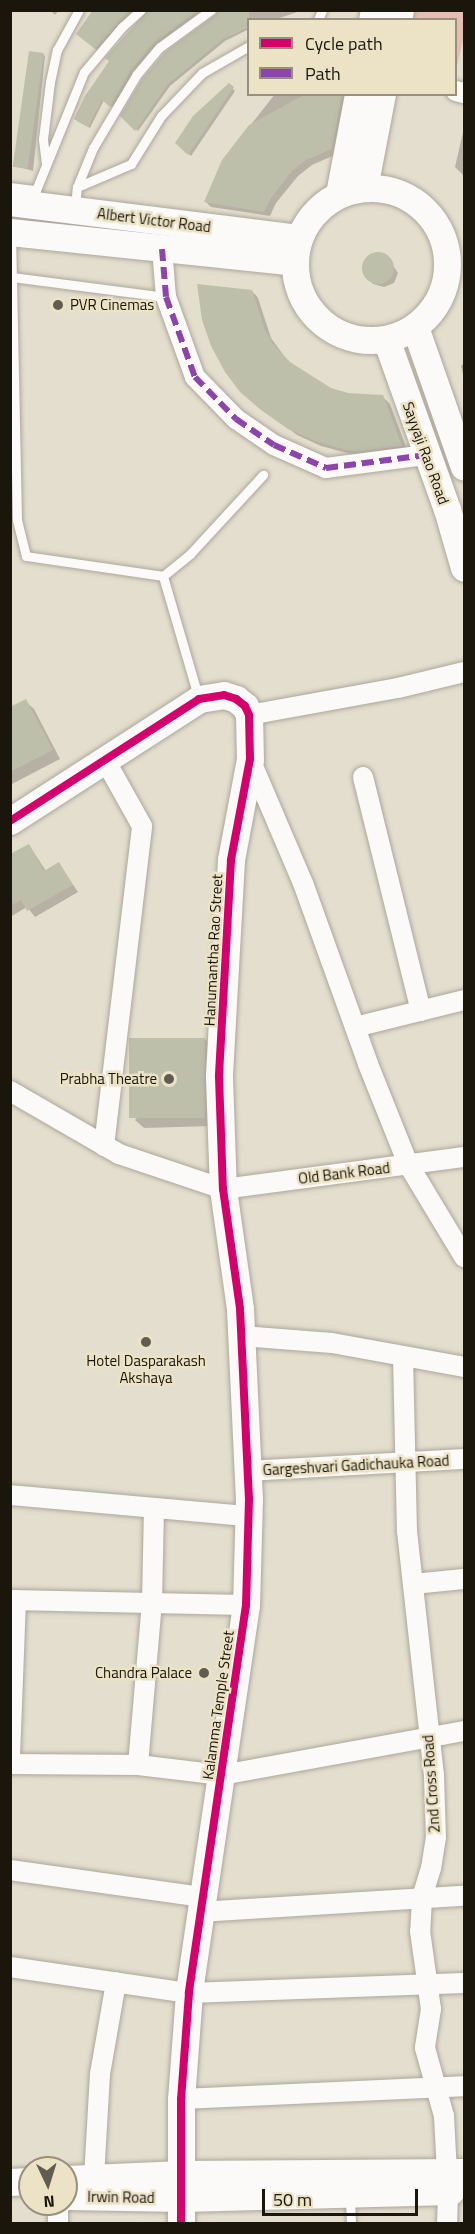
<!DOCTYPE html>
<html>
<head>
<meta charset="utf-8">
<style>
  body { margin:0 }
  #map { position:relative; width:475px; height:2234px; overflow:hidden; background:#e4dece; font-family:"Titillium Web",sans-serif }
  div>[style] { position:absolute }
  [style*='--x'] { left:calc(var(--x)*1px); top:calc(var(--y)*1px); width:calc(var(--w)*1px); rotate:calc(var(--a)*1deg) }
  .green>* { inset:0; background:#e5beb1 }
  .shadow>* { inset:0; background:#0003; transform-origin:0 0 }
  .building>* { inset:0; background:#bebfaa; transform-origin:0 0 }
  .round { border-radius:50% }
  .roads { filter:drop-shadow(0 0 2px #aca79b) drop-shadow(0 0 2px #aca79b) }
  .lane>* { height:9px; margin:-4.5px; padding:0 4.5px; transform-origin:4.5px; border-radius:4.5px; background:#fbfaf8 }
  .street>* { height:20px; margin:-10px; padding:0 10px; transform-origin:10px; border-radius:10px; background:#fbfaf8 }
  .secondary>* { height:27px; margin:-13.5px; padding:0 13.5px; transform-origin:13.5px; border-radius:13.5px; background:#fbfaf8 }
  .secondary>.ring { margin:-13.5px; padding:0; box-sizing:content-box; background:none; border:27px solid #fbfaf8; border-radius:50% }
  .quiet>* { height:6px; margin-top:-3px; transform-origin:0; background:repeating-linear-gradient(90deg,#8e44ad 0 12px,transparent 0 18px) }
  .cycleway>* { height:8px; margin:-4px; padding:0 4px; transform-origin:4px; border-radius:4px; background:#d6006c }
  .dots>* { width:16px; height:16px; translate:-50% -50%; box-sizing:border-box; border:3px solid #ece2c6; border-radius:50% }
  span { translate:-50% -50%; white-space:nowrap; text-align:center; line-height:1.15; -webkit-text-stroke:5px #ece2c6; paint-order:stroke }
  .street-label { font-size:15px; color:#1a160c }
  .poi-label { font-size:15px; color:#1a160c }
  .left { translate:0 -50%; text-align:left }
  .right { translate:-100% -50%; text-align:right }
  .frame { position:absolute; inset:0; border:12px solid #1a160c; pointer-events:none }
  .legend { position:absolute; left:247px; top:18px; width:210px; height:78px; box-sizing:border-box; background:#ece2c6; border:2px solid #98907c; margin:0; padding:8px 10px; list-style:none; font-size:18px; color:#1a160c }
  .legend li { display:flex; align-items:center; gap:12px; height:30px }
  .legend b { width:30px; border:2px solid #98907c }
  .north { position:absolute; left:18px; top:2156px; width:60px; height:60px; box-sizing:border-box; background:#ece2c6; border:2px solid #98907c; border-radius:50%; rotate:176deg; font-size:16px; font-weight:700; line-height:24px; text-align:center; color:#1a160c }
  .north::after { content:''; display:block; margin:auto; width:21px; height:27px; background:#615c50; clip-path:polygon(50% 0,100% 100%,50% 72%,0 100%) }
  .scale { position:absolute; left:262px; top:2189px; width:156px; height:27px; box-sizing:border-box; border:3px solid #1a160c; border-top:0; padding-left:8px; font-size:18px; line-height:21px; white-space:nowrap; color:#1a160c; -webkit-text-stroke:4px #ece2c6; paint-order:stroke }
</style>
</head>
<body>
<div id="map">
  <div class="green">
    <i style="clip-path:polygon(406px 11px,464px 11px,464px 37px,456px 70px,456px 20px,404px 20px)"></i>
  </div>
  <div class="shadow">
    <i style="clip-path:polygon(50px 10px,59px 10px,55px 15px)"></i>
    <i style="clip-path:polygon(95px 10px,135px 10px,97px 50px,78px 34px)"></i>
    <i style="clip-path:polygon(149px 10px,203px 10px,157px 44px,112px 107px,104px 100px,90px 128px,77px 121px)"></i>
    <i style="clip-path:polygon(218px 10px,303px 10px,274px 20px,249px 20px,249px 29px,225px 41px,170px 86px,138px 131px,122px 116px,218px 14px)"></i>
    <i style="clip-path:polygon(43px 54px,45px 56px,33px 171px,16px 166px)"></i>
    <i style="clip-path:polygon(229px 85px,235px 91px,191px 156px,177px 143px)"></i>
    <i style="clip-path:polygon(275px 94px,343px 94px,347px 98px,337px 154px,312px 165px,298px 176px,276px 203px,270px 216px,211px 207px,206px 202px,223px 160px)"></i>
    <i style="clip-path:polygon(464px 128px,464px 176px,455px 167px)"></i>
    <i style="clip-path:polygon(377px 254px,388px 258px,398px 273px,394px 283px,384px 287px,373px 284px,364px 269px,368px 259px)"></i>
    <i style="clip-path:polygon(252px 291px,258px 298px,271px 338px,290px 364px,331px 389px,348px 395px,383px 397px,390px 404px,408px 452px,366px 458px,321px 446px,297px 435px,249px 398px)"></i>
    <i style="clip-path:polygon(464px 363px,464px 379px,461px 366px)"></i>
    <i style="clip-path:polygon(25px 701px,34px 709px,60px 759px,10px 785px,10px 709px)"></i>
    <i style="clip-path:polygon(29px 845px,46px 871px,59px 864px,78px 892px,35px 917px,27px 907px,10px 917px,10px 856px)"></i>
    <i style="clip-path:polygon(205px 1039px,213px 1047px,213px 1126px,144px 1128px,135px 1120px)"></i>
    <i style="left:198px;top:2222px;width:94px;height:2px"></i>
  </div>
  <div class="building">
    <i style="clip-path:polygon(93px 10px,130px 10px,95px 49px,76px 34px)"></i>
    <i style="clip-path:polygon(148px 10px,199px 10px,155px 42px,131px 70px,110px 107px,102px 100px,88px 127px,74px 119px,85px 96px,109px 61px,105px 58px)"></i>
    <i style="clip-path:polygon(218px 10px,249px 10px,249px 27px,223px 39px,168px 84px,135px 131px,120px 116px,143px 78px,165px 52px,215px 15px)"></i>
    <i style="left:29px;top:51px;width:15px;height:117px;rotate:8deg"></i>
    <i style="clip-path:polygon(229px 83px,234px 87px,188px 155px,175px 143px,193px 116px)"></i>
    <i style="clip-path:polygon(306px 94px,342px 94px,332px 149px,306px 160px,292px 171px,271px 198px,264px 212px,204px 202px,222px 160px,249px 125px)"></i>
    <i class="round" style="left:362px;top:252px;width:32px;height:32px"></i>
    <i style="clip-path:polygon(197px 284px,252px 290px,265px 330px,273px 344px,290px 362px,331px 388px,348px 393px,383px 395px,402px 446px,358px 452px,342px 449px,313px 440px,288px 429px,261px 410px,240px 392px,225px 372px,211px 346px,202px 320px)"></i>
    <i style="clip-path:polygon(26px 699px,53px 750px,10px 772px,10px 707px)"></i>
    <i style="clip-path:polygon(29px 844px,44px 871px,59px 862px,73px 885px,27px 911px,21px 900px,10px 906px,10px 854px)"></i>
    <i style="left:205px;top:1038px;width:80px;height:76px;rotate:90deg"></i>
  </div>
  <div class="roads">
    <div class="lane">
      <i style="--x:318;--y:20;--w:11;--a:-68"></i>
      <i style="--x:46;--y:164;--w:25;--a:-97"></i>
      <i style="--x:43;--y:139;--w:57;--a:-83"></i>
      <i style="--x:50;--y:82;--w:33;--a:-78"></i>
      <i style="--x:57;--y:50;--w:46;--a:-61.2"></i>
      <i style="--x:10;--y:187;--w:26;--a:7"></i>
      <i style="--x:36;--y:190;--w:127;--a:-67.9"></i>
      <i style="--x:84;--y:72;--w:59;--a:-49.8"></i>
      <i style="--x:122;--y:27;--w:25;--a:-42"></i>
      <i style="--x:77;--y:187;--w:59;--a:-23.1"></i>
      <i style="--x:131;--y:164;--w:57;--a:-58"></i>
      <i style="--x:161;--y:116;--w:59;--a:-46.4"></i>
      <i style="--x:202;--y:73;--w:54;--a:-29.9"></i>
      <i style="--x:75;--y:208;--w:21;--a:-85"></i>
      <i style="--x:77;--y:187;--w:42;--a:-67.7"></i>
      <i style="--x:93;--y:148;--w:86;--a:-59.3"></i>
      <i style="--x:137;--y:74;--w:35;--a:-50"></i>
      <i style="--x:160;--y:47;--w:63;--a:-36"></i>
      <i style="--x:11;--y:233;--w:287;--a:88.8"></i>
      <i style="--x:17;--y:520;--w:37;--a:76"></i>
      <i style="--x:26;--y:556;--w:138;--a:8.3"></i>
      <i style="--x:12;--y:277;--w:155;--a:7.4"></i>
      <i style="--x:198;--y:696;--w:125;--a:-106.3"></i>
      <i style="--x:163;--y:576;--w:35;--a:-39"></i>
      <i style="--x:190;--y:554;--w:108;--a:-47.3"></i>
      <i style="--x:350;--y:2196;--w:28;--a:88"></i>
    </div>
    <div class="street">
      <i style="--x:456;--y:91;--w:8;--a:14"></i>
      <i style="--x:162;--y:249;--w:48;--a:85.2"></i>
      <i style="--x:166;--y:297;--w:85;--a:70.1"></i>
      <i style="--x:195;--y:377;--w:59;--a:45.7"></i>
      <i style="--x:236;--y:419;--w:46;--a:34.4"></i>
      <i style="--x:274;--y:445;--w:57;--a:23.9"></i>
      <i style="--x:326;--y:468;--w:101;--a:-7.4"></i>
      <i style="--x:249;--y:715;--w:151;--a:-10.3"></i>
      <i style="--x:398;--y:688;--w:68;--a:-13.6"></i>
      <i style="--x:250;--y:759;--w:135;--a:66.9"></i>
      <i style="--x:303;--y:883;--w:192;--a:70.2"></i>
      <i style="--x:368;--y:1064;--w:108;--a:68.2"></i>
      <i style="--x:408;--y:1164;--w:109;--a:58.9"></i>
      <i style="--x:363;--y:777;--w:241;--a:76.1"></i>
      <i style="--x:355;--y:1027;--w:112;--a:-13.9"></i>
      <i style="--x:10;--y:1091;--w:126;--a:30"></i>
      <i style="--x:119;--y:1154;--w:110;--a:18.6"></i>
      <i style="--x:223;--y:1189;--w:243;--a:-7.6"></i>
      <i style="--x:104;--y:1146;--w:322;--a:-83.2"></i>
      <i style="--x:142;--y:826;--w:76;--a:-119.3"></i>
      <i style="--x:242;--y:1336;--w:90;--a:4.4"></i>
      <i style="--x:332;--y:1343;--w:134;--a:10.3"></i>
      <i style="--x:403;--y:1356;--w:175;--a:88.7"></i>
      <i style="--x:407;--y:1531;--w:245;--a:83.7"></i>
      <i style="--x:434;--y:1775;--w:62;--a:88.2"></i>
      <i style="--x:436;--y:1837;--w:31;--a:99"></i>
      <i style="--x:431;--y:1868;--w:31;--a:107"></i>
      <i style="--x:422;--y:1898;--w:33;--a:93"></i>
      <i style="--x:420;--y:1931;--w:79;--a:82"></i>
      <i style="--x:431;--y:2009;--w:39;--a:99"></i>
      <i style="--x:425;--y:2048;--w:71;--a:74.4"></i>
      <i style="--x:444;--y:2116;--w:57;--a:87"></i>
      <i style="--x:248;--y:1471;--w:216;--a:-3.2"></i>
      <i style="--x:10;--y:1495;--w:238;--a:5.1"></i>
      <i style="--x:413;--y:1584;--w:51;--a:-5.6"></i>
      <i style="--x:10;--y:1600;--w:236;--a:1.2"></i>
      <i style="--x:10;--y:1756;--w:156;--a:-87.8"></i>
      <i style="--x:10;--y:1764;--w:128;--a:0.4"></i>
      <i style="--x:138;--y:1765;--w:85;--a:6.8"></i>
      <i style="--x:222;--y:1775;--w:246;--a:-10.3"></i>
      <i style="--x:138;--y:1765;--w:163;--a:-85.1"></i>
      <i style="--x:152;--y:1603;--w:95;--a:-88.8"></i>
      <i style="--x:10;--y:1870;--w:193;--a:8"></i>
      <i style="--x:199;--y:1912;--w:265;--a:-3.5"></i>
      <i style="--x:10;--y:1967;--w:181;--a:8.3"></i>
      <i style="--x:189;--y:1993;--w:275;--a:-2.1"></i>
      <i style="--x:181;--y:2099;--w:283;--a:-2.6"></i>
      <i style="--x:94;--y:2178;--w:104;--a:-86.7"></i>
      <i style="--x:100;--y:2074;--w:93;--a:-80.1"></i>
      <i style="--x:58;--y:2204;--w:20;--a:90"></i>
      <i style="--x:447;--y:2224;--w:33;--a:-88"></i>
    </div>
    <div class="secondary">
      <i style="--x:372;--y:20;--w:10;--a:-79"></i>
      <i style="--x:398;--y:20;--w:10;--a:-79"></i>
      <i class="ring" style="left:295px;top:188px;width:125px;height:125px"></i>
      <i style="--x:364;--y:188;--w:96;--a:-79.2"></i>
      <i style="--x:339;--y:194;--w:102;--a:-79.2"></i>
      <i style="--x:10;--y:202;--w:290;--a:7.1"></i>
      <i style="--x:10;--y:232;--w:286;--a:6"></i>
      <i style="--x:415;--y:327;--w:148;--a:70.7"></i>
      <i style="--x:386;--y:339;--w:181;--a:70.3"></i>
      <i style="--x:447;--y:509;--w:61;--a:73.9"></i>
      <i style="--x:10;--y:821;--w:225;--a:-32.8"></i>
      <i style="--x:199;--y:699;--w:25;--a:-9"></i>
      <i style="--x:224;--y:695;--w:13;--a:18"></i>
      <i style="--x:236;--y:699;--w:11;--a:38"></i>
      <i style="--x:245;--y:706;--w:10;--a:66"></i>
      <i style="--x:249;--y:715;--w:44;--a:88.7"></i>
      <i style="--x:250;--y:759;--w:103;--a:100.7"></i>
      <i style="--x:231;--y:860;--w:217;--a:93.2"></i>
      <i style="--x:219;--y:1077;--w:112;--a:88"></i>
      <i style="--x:223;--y:1189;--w:121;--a:81.9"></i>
      <i style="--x:240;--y:1309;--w:190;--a:87.3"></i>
      <i style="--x:249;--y:1499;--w:106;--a:91.6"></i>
      <i style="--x:246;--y:1605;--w:392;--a:98.4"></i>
      <i style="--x:189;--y:1993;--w:106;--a:94.3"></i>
      <i style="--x:181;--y:2099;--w:125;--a:90"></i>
      <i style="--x:66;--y:2179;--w:116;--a:-2.5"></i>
      <i style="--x:182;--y:2174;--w:282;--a:-0.4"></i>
      <i style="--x:10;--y:2182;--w:20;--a:-3"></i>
      <i style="--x:67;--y:2196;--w:115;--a:1"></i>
      <i style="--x:182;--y:2198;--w:269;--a:-1.5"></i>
    </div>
  </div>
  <div class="quiet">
    <i style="--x:162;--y:249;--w:48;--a:85.2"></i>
    <i style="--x:166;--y:297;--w:85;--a:70.1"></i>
    <i style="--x:195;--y:377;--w:59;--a:45.7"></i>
    <i style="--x:236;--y:419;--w:46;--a:34.4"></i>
    <i style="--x:274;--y:445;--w:57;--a:23.9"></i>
    <i style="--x:326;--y:468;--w:101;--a:-7.4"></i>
  </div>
  <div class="cycleway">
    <i style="--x:10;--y:821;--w:225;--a:-32.8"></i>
    <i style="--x:199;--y:699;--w:25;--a:-9"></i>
    <i style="--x:224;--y:695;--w:13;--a:18"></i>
    <i style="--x:236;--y:699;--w:11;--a:38"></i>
    <i style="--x:245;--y:706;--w:10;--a:66"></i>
    <i style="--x:249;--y:715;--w:44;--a:88.7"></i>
    <i style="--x:250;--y:759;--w:103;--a:100.7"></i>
    <i style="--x:231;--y:860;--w:217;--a:93.2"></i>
    <i style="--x:219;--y:1077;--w:112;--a:88"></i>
    <i style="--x:223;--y:1189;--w:121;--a:81.9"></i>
    <i style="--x:240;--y:1309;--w:190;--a:87.3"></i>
    <i style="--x:249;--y:1499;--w:106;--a:91.6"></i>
    <i style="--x:246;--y:1605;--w:392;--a:98.4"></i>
    <i style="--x:189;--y:1993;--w:106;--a:94.3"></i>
    <i style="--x:181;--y:2099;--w:125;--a:90"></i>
  </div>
  <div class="dots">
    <i style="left:58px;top:305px;background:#615c50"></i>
    <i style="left:169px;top:1079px;background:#615c50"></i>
    <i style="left:146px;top:1342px;background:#615c50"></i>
    <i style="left:204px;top:1673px;background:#615c50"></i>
  </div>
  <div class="street-label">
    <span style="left:154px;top:220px;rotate:7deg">Albert Victor Road</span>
    <span style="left:426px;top:453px;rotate:70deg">Sayyaji Rao Road</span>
    <span style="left:213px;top:950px;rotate:-87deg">Hanumantha Rao Street</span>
    <span style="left:344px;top:1173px;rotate:-7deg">Old Bank Road</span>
    <span style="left:356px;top:1465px;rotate:-3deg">Gargeshvari Gadichauka Road</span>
    <span style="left:218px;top:1705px;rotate:-82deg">Kalamma Temple Street</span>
    <span style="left:431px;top:1784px;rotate:-94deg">2nd Cross Road</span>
    <span style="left:121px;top:2197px;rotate:1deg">Irwin Road</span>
  </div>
  <div class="poi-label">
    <span class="left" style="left:70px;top:305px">PVR Cinemas</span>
    <span class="right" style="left:157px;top:1079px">Prabha Theatre</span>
    <span style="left:146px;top:1369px">Hotel Dasparakash<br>Akshaya</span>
    <span class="right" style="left:192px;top:1673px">Chandra Palace</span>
  </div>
  <div class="frame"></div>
  <ul class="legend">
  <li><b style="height:8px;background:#d6006c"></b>Cycle path</li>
  <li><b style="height:8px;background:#8e44ad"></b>Path</li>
  </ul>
  <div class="north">N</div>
  <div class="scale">50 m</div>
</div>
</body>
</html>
